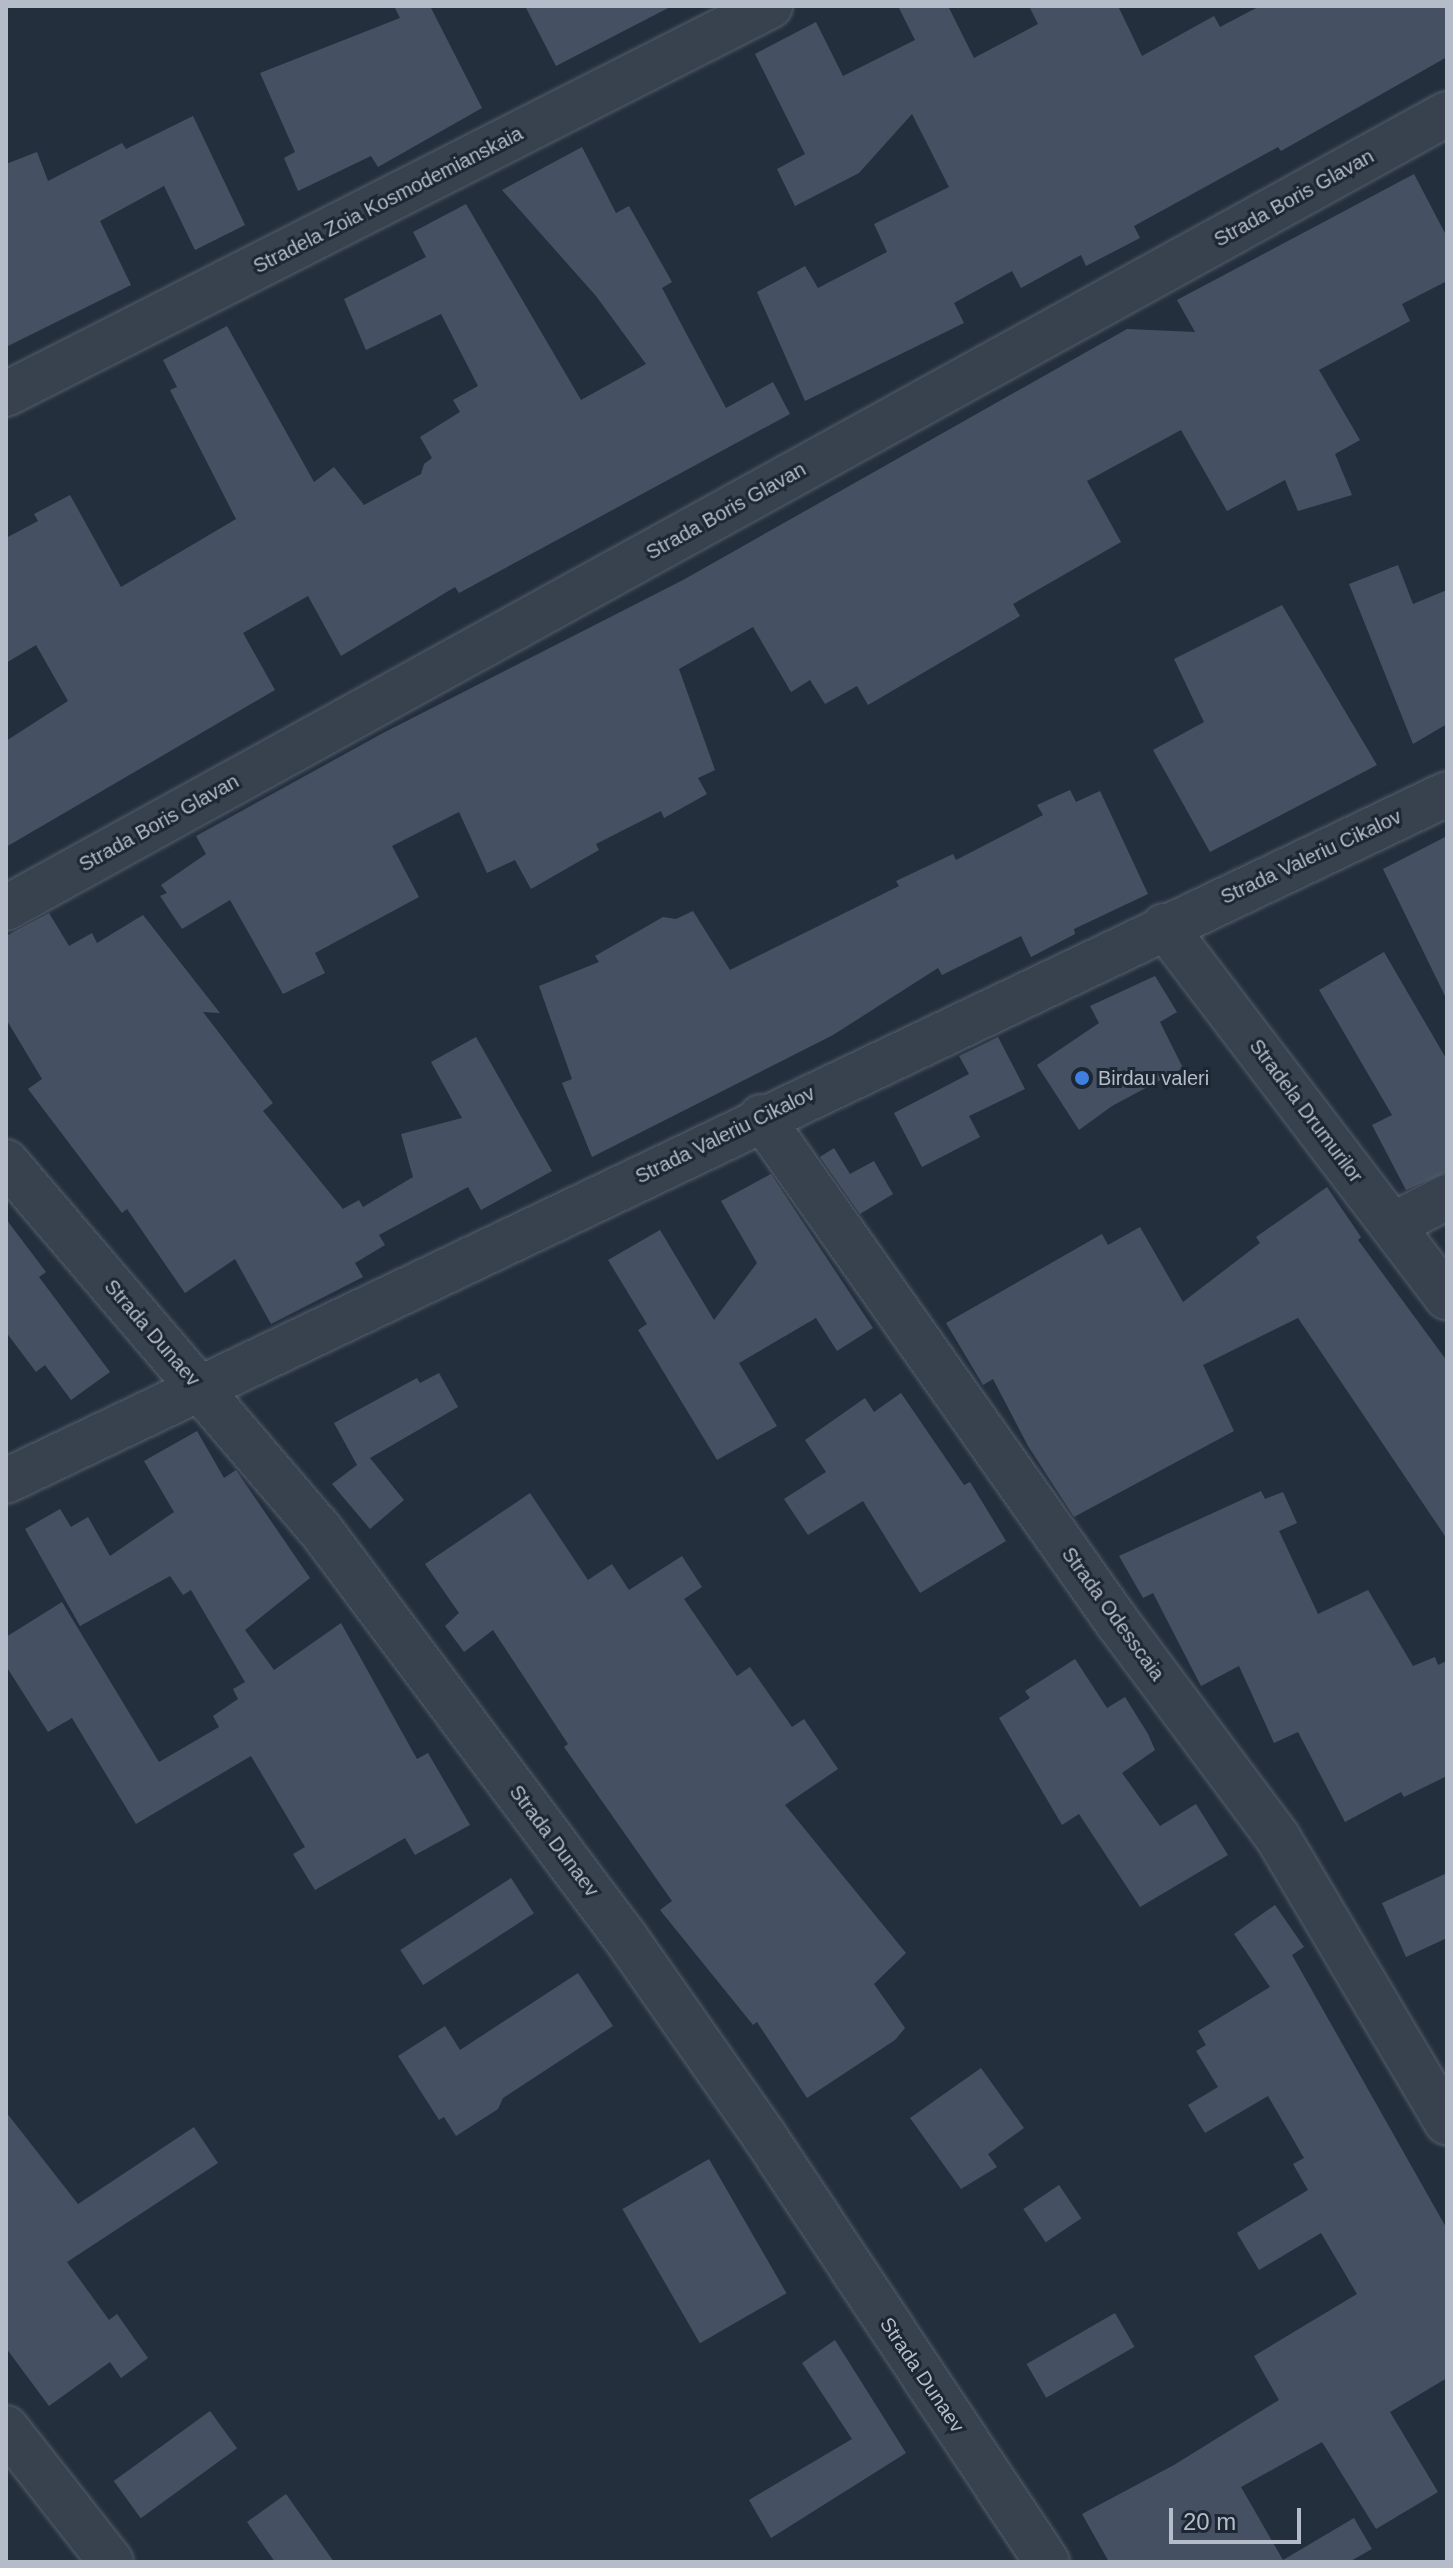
<!DOCTYPE html>
<html>
<head>
<meta charset="utf-8">
<style>
  body { margin:0 }
  #map { position:relative; width:1453px; height:2568px; overflow:hidden; background:#242f3e; font-family:Helvetica,sans-serif }
  div>[style] { position:absolute }
  [style*='--x'] { left:calc(var(--x)*1px); top:calc(var(--y)*1px); width:calc(var(--w)*1px); rotate:calc(var(--a)*1deg) }
  .building>* { inset:0; background:#455162; transform-origin:0 0 }
  .roads { filter:drop-shadow(0 0 2px #565f6c) drop-shadow(0 0 2px #565f6c) }
  .minor>* { height:44px; margin:-22px; padding:0 22px; transform-origin:22px; border-radius:22px; background:#38414e }
  .dots>* { width:22px; height:22px; translate:-50% -50%; box-sizing:border-box; border:4px solid #1d2633; border-radius:50% }
  span { translate:-50% -50%; white-space:nowrap; text-align:center; line-height:1.15; -webkit-text-stroke:6px #1d2633; paint-order:stroke }
  .street-label { font-size:20px; color:#b4bcc9 }
  .poi-label { font-size:20px; color:#b4bcc9 }
  .left { translate:0 -50%; text-align:left }
  .frame { position:absolute; inset:0; border:8px solid #b4bcc9; pointer-events:none }
  .scale { position:absolute; left:1169px; top:2508px; width:132px; height:36px; box-sizing:border-box; border:4px solid #b4bcc9; border-top:0; padding-left:10px; font-size:24px; line-height:28px; white-space:nowrap; color:#b4bcc9; -webkit-text-stroke:6px #1d2633; paint-order:stroke }
</style>
</head>
<body>
<div id="map">
  <div class="building">
    <i style="clip-path:polygon(394px 6px,430px 6px,482px 108px,378px 167px,371px 156px,298px 191px,284px 158px,295px 152px,260px 73px,400px 18px)"></i>
    <i style="clip-path:polygon(525px 6px,672px 6px,556px 66px)"></i>
    <i style="clip-path:polygon(898px 6px,948px 6px,974px 58px,1038px 24px,1029px 6px,1118px 6px,1142px 56px,1214px 16px,1220px 27px,1260px 6px,1447px 6px,1447px 57px,1281px 151px,1278px 147px,1134px 226px,1140px 238px,1086px 266px,1081px 255px,1021px 288px,1012px 271px,954px 303px,964px 323px,805px 401px,757px 292px,805px 266px,818px 288px,887px 252px,874px 224px,949px 187px,912px 114px,859px 173px,795px 206px,777px 169px,805px 154px,755px 54px,816px 22px,843px 76px,915px 40px)"></i>
    <i style="clip-path:polygon(193px 116px,245px 225px,195px 250px,164px 186px,100px 221px,131px 285px,6px 347px,6px 164px,37px 152px,48px 181px,122px 143px,126px 149px)"></i>
    <i style="clip-path:polygon(582px 147px,616px 213px,629px 206px,672px 282px,662px 288px,726px 408px,773px 382px,790px 414px,459px 593px,455px 587px,341px 656px,308px 596px,243px 633px,275px 690px,6px 847px,6px 741px,68px 701px,36px 645px,6px 663px,6px 538px,38px 521px,34px 514px,70px 495px,121px 587px,236px 519px,170px 390px,177px 387px,163px 360px,227px 326px,314px 482px,334px 467px,364px 505px,421px 474px,424px 464px,432px 458px,420px 437px,460px 412px,453px 400px,478px 386px,441px 314px,366px 350px,344px 299px,426px 257px,413px 232px,466px 204px,581px 400px,646px 364px,596px 296px,502px 190px)"></i>
    <i style="clip-path:polygon(1414px 174px,1447px 237px,1447px 281px,1402px 304px,1410px 321px,1319px 370px,1360px 440px,1335px 454px,1352px 495px,1298px 511px,1285px 480px,1227px 511px,1181px 430px,1087px 481px,1121px 542px,1013px 604px,1020px 616px,868px 705px,857px 686px,825px 704px,810px 680px,791px 692px,753px 627px,679px 669px,715px 770px,698px 778px,707px 794px,664px 818px,661px 811px,596px 844px,599px 850px,531px 889px,515px 860px,487px 873px,459px 812px,392px 846px,419px 897px,315px 953px,325px 973px,283px 994px,230px 900px,182px 929px,160px 896px,167px 893px,161px 885px,206px 854px,196px 836px,383px 733px,683px 580px,1127px 329px,1195px 332px,1177px 300px)"></i>
    <i style="clip-path:polygon(1398px 565px,1413px 604px,1447px 590px,1447px 724px,1413px 744px,1349px 584px)"></i>
    <i style="clip-path:polygon(1282px 605px,1377px 765px,1210px 852px,1153px 750px,1204px 722px,1174px 659px)"></i>
    <i style="clip-path:polygon(1070px 790px,1076px 802px,1100px 791px,1148px 894px,1074px 929px,1075px 934px,1031px 957px,1021px 936px,942px 975px,938px 968px,833px 1035px,592px 1157px,562px 1083px,572px 1079px,539px 986px,599px 962px,595px 956px,663px 917px,676px 919px,693px 911px,730px 970px,899px 886px,896px 881px,953px 854px,956px 860px,1043px 815px,1037px 805px)"></i>
    <i style="clip-path:polygon(1447px 836px,1447px 1000px,1383px 869px)"></i>
    <i style="clip-path:polygon(49px 913px,69px 946px,92px 933px,97px 943px,143px 915px,220px 1013px,203px 1012px,273px 1103px,263px 1111px,343px 1209px,359px 1200px,363px 1207px,413px 1177px,401px 1134px,462px 1118px,431px 1062px,476px 1037px,552px 1171px,481px 1210px,468px 1187px,379px 1235px,385px 1245px,355px 1263px,363px 1277px,271px 1324px,235px 1259px,185px 1293px,127px 1209px,122px 1213px,28px 1089px,42px 1079px,6px 1019px,6px 936px)"></i>
    <i style="clip-path:polygon(1384px 952px,1447px 1060px,1447px 1172px,1406px 1190px,1372px 1125px,1392px 1115px,1319px 990px)"></i>
    <i style="clip-path:polygon(1155px 976px,1177px 1012px,1160px 1022px,1183px 1068px,1112px 1106px,1079px 1130px,1037px 1065px,1099px 1023px,1090px 1006px)"></i>
    <i style="clip-path:polygon(998px 1037px,1025px 1089px,969px 1116px,980px 1137px,922px 1167px,894px 1113px,969px 1074px,959px 1056px)"></i>
    <i style="clip-path:polygon(834px 1148px,850px 1174px,874px 1161px,893px 1194px,860px 1214px,820px 1157px)"></i>
    <i style="clip-path:polygon(771px 1174px,873px 1328px,837px 1351px,816px 1318px,739px 1363px,777px 1426px,717px 1460px,638px 1330px,647px 1324px,608px 1260px,660px 1230px,714px 1320px,757px 1263px,721px 1201px)"></i>
    <i style="clip-path:polygon(1327px 1187px,1361px 1237px,1358px 1240px,1447px 1361px,1447px 1539px,1298px 1318px,1203px 1365px,1234px 1431px,1074px 1517px,1028px 1446px,993px 1379px,983px 1385px,946px 1323px,1102px 1234px,1108px 1245px,1140px 1227px,1183px 1302px,1260px 1243px,1256px 1237px)"></i>
    <i style="clip-path:polygon(6px 1219px,46px 1272px,39px 1277px,110px 1372px,71px 1400px,45px 1365px,36px 1372px,6px 1332px)"></i>
    <i style="clip-path:polygon(439px 1373px,458px 1407px,370px 1458px,404px 1500px,370px 1529px,332px 1484px,357px 1465px,334px 1423px,417px 1378px,420px 1383px)"></i>
    <i style="clip-path:polygon(901px 1393px,964px 1485px,970px 1482px,1006px 1541px,920px 1593px,863px 1501px,808px 1535px,784px 1499px,826px 1472px,805px 1440px,865px 1398px,874px 1412px)"></i>
    <i style="clip-path:polygon(197px 1431px,224px 1478px,236px 1470px,310px 1578px,245px 1630px,274px 1670px,341px 1623px,417px 1759px,428px 1753px,470px 1825px,415px 1855px,405px 1838px,315px 1890px,293px 1854px,305px 1847px,251px 1756px,136px 1824px,72px 1718px,48px 1732px,6px 1666px,6px 1637px,62px 1602px,159px 1762px,219px 1727px,213px 1716px,238px 1699px,233px 1689px,245px 1682px,191px 1590px,183px 1595px,170px 1576px,80px 1626px,25px 1529px,60px 1509px,71px 1527px,88px 1517px,110px 1556px,174px 1512px,144px 1461px)"></i>
    <i style="clip-path:polygon(1261px 1491px,1265px 1499px,1283px 1492px,1297px 1523px,1279px 1531px,1318px 1614px,1368px 1590px,1413px 1666px,1435px 1657px,1438px 1665px,1447px 1661px,1447px 1776px,1404px 1797px,1401px 1792px,1345px 1822px,1298px 1732px,1274px 1743px,1239px 1666px,1201px 1686px,1153px 1593px,1143px 1598px,1119px 1556px)"></i>
    <i style="clip-path:polygon(530px 1493px,588px 1580px,612px 1564px,629px 1590px,682px 1556px,702px 1587px,684px 1599px,737px 1676px,750px 1667px,792px 1727px,804px 1719px,838px 1769px,785px 1805px,906px 1953px,874px 1984px,905px 2028px,895px 2040px,807px 2098px,757px 2022px,753px 2025px,660px 1910px,672px 1901px,564px 1747px,568px 1744px,493px 1630px,464px 1652px,445px 1626px,459px 1613px,425px 1564px)"></i>
    <i style="clip-path:polygon(1075px 1659px,1107px 1708px,1125px 1697px,1148px 1734px,1155px 1750px,1122px 1773px,1160px 1826px,1196px 1804px,1228px 1855px,1140px 1907px,1079px 1814px,1062px 1825px,999px 1718px,1030px 1698px,1025px 1691px)"></i>
    <i style="clip-path:polygon(1447px 1873px,1447px 1938px,1406px 1957px,1382px 1903px)"></i>
    <i style="left:511px;top:1878px;width:42px;height:132px;rotate:57deg"></i>
    <i style="clip-path:polygon(1275px 1905px,1304px 1947px,1292px 1955px,1447px 2229px,1447px 2378px,1390px 2412px,1438px 2492px,1376px 2529px,1322px 2442px,1241px 2487px,1283px 2560px,1354px 2518px,1372px 2549px,1349px 2562px,1109px 2562px,1082px 2514px,1174px 2465px,1279px 2400px,1254px 2356px,1357px 2294px,1321px 2233px,1259px 2270px,1237px 2233px,1308px 2190px,1293px 2164px,1304px 2158px,1268px 2096px,1205px 2133px,1188px 2105px,1218px 2087px,1196px 2051px,1206px 2045px,1198px 2031px,1270px 1987px,1234px 1934px)"></i>
    <i style="clip-path:polygon(578px 1973px,613px 2026px,503px 2098px,498px 2109px,456px 2136px,444px 2117px,439px 2120px,398px 2056px,445px 2026px,460px 2050px)"></i>
    <i style="clip-path:polygon(981px 2068px,1024px 2128px,988px 2154px,997px 2167px,961px 2189px,910px 2118px)"></i>
    <i style="clip-path:polygon(6px 2112px,78px 2204px,194px 2127px,218px 2163px,67px 2262px,109px 2320px,117px 2314px,148px 2358px,121px 2378px,110px 2362px,49px 2406px,6px 2348px)"></i>
    <i style="left:709px;top:2159px;width:155px;height:100px;rotate:60deg"></i>
    <i style="left:1059px;top:2185px;width:40px;height:43px;rotate:56deg"></i>
    <i style="left:1115px;top:2313px;width:39px;height:102px;rotate:60deg"></i>
    <i style="clip-path:polygon(835px 2340px,906px 2453px,771px 2538px,749px 2500px,852px 2439px,802px 2363px)"></i>
    <i style="left:210px;top:2411px;width:46px;height:119px;rotate:54deg"></i>
    <i style="clip-path:polygon(286px 2494px,334px 2562px,275px 2562px,247px 2522px)"></i>
  </div>
  <div class="roads">
    <div class="minor">
      <i style="--x:6;--y:394;--w:857;--a:-26.92"></i>
      <i style="--x:6;--y:908;--w:1645;--a:-28.86"></i>
      <i style="--x:1164;--y:926;--w:467;--a:52.7"></i>
      <i style="--x:761;--y:1117;--w:619;--a:54.8"></i>
      <i style="--x:1118;--y:1623;--w:268;--a:53.3"></i>
      <i style="--x:1278;--y:1838;--w:331;--a:59.3"></i>
      <i style="--x:6;--y:1162;--w:482;--a:49.5"></i>
      <i style="--x:319;--y:1528;--w:511;--a:53.2"></i>
      <i style="--x:625;--y:1937;--w:244;--a:55"></i>
      <i style="--x:765;--y:2137;--w:510;--a:56.43"></i>
      <i style="--x:1393;--y:1225;--w:61;--a:-27.4"></i>
      <i style="--x:6;--y:1481;--w:1596;--a:-25.49"></i>
      <i style="--x:6;--y:2428;--w:170;--a:51.9"></i>
    </div>
  </div>
  <div class="dots">
    <i style="left:1082px;top:1078px;background:#3f7fe0"></i>
  </div>
  <div class="street-label">
    <span style="left:1294px;top:198px;rotate:-29deg">Strada Boris Glavan</span>
    <span style="left:388px;top:200px;rotate:-27deg">Stradela Zoia Kosmodemianskaia</span>
    <span style="left:726px;top:511px;rotate:-29deg">Strada Boris Glavan</span>
    <span style="left:159px;top:823px;rotate:-29deg">Strada Boris Glavan</span>
    <span style="left:1311px;top:857px;rotate:-25deg">Strada Valeriu Cikalov</span>
    <span style="left:1306px;top:1111px;rotate:53deg">Stradela Drumurilor</span>
    <span style="left:725px;top:1135px;rotate:-26deg">Strada Valeriu Cikalov</span>
    <span style="left:152px;top:1333px;rotate:49deg">Strada Dunaev</span>
    <span style="left:1113px;top:1614px;rotate:54deg">Strada Odesscaia</span>
    <span style="left:554px;top:1841px;rotate:53deg">Strada Dunaev</span>
    <span style="left:922px;top:2375px;rotate:56deg">Strada Dunaev</span>
  </div>
  <div class="poi-label">
    <span class="left" style="left:1098px;top:1078px">Birdau valeri</span>
  </div>
  <div class="frame"></div>
  <div class="scale">20 m</div>
</div>
</body>
</html>
